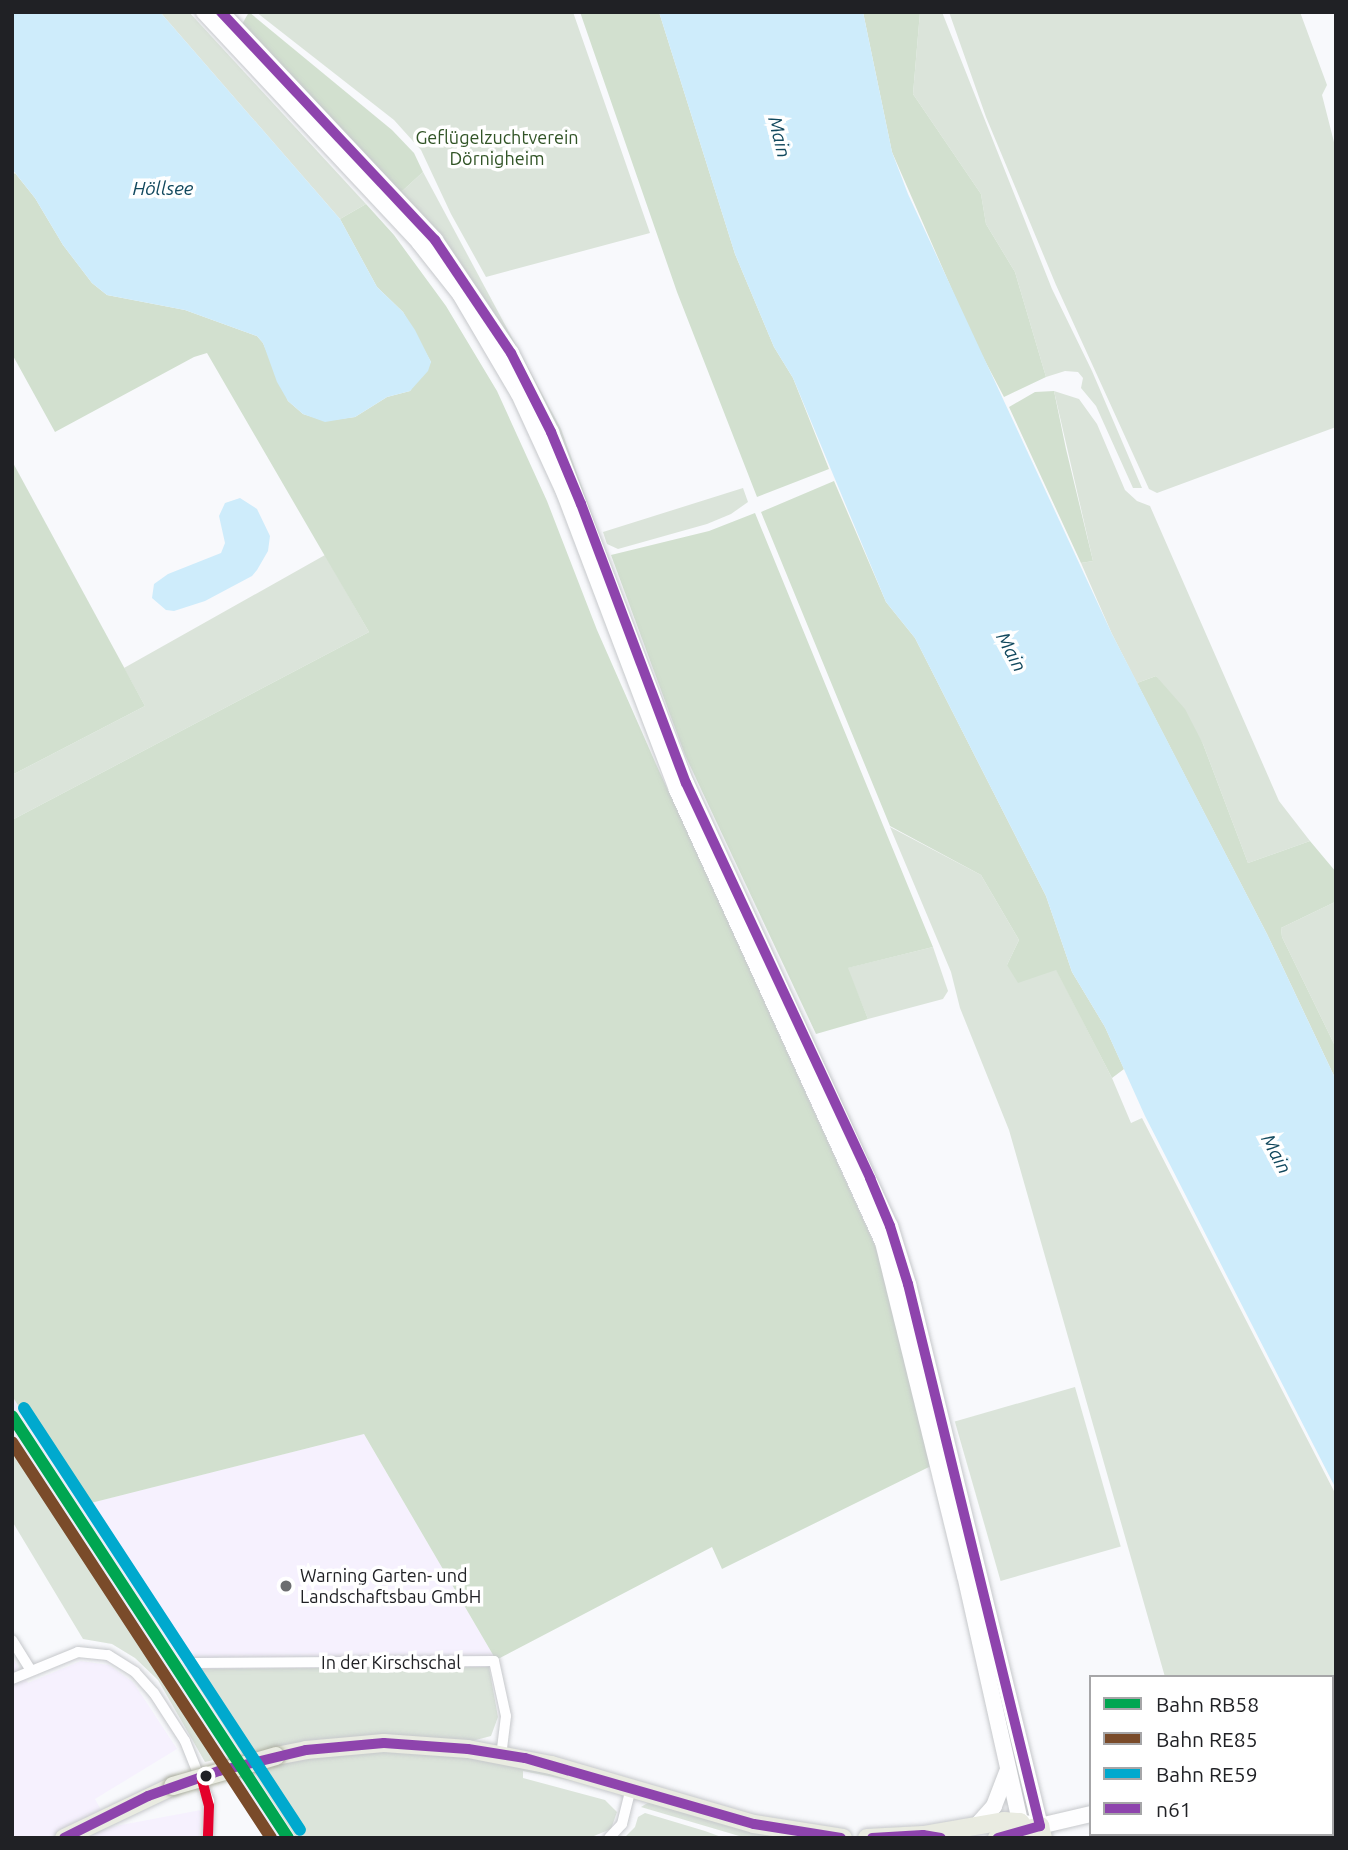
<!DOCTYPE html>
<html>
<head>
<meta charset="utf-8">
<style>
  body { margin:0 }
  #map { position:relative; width:1348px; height:1850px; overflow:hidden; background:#f8f9fc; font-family:Ubuntu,sans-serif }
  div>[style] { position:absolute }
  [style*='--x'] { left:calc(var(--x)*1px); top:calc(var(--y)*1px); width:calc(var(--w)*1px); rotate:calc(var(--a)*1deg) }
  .built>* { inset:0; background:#eceef8 }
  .industrial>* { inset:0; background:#f6f1fe }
  .green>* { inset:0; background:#dbe4da; transform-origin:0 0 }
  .forest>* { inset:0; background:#d2e0cf }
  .water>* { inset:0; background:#ceecfb }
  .roads { filter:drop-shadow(0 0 2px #c6c8cb) drop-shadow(0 0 2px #c6c8cb) }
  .street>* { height:10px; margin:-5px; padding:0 5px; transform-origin:5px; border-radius:5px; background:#fefeff }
  .secondary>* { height:16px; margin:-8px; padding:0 8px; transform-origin:8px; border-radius:8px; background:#fefeff }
  .primary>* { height:18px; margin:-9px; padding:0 9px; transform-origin:9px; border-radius:9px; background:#e9ebe1 }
  .bridges { filter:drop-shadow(0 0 2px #adb0a0) drop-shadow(0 0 2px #adb0a0) }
  .primary-bridge>* { height:18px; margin:-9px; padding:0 9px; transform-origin:9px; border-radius:9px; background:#e9ebe1 }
  .bus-1>* { height:10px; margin:-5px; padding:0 5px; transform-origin:5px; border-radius:5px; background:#8e44ad }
  .bus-2>* { height:10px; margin:-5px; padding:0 5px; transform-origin:5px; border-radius:5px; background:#e4002b }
  .rail-1>* { height:12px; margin:-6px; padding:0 6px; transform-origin:6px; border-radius:6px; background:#00a651 }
  .rail-2>* { height:12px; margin:-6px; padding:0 6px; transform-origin:6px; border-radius:6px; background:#7a4b2a }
  .rail-3>* { height:12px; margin:-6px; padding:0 6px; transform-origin:6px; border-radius:6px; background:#00a9ce }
  .dots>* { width:19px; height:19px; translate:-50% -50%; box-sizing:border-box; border:4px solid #fff; border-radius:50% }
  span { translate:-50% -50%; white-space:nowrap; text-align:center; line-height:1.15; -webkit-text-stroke:7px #fff; paint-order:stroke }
  .park-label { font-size:18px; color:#315426 }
  .poi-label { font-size:18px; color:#202125 }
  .left { translate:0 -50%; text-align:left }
  .street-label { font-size:18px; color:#202125 }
  .water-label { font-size:19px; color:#11485d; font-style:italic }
  .frame { position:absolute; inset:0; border:14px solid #202125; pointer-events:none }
  .legend { position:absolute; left:1089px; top:1675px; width:245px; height:161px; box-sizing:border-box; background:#fff; border:2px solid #a6a6a8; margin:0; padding:9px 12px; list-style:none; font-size:21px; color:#202125 }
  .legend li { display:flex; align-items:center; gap:14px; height:35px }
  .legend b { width:35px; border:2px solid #a6a6a8 }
</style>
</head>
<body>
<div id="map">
  <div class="built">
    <i style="clip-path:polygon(12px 1396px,83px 1505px,296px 1838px,269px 1838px,12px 1438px)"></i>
  </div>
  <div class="industrial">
    <i style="clip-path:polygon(364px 1434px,496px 1660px,489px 1667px,187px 1669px,83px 1505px)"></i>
    <i style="clip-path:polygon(12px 1657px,28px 1683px,81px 1661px,109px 1665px,133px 1682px,177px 1749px,95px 1799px,110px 1827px,201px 1810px,199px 1838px,12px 1838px)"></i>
  </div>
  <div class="green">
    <i style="clip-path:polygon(160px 12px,189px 12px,366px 204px,340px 219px)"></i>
    <i style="clip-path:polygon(256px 12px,573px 12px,650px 233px,486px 277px,451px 214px,421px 150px,394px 120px)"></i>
    <i style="clip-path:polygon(920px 12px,942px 12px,1052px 289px,1092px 371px,1142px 488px,1133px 488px,1096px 406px,1081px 388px,1083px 378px,1078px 372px,1065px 371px,1046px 377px,1015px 272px,986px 224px,981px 194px,913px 94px)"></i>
    <i style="clip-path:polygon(949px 12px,1300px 12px,1327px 85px,1322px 95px,1336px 150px,1336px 427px,1157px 493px,1149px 489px,1056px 285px,986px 117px)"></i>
    <i style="clip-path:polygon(423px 172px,561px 429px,599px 534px,596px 533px,399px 194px)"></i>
    <i style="clip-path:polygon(1054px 391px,1079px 399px,1097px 424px,1125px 490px,1137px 501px,1150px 506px,1279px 801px,1310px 841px,1248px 863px,1203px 744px,1156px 676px,1137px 683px,1112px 634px,1081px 563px,1093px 561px)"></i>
    <i style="clip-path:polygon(743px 488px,748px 502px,731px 514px,707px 524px,618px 549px,607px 544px,603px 532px)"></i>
    <i style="clip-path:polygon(325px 555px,369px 632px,12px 820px,12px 775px,145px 706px,124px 668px)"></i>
    <i style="clip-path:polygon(890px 827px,981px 875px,1019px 940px,1007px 965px,1056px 969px,1112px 1078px,1131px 1123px,1142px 1118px,1336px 1495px,1336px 1747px,1332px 1748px,1332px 1677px,1165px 1677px,1009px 1130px,960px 1008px,951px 972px)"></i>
    <i style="clip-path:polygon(1336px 880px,1336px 1048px,1282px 937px,1281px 928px,1335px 902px)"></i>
    <i style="clip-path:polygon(933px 947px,948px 991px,943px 999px,868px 1019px,847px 968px)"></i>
    <i style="left:1075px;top:1387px;width:166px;height:125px;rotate:74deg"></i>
    <i style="clip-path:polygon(12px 1440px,218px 1759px,205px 1762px,158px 1680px,135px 1658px,112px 1644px,83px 1639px,12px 1521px)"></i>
    <i style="clip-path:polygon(489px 1667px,498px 1717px,491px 1736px,472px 1741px,522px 1765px,598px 1786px,523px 1771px,523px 1778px,605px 1800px,617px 1812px,611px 1829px,589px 1838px,296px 1838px,187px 1669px)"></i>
    <i style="clip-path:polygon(1336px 1757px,1336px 1838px,1262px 1838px,1261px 1834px,1332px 1834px,1332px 1758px)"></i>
    <i style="clip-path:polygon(651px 1801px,749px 1831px,784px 1838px,746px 1838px,641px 1807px)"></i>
    <i style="clip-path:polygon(645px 1813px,705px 1831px,724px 1838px,624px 1838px,635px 1827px,638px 1817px)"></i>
  </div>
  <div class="forest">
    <i style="clip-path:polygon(249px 12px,392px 130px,414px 153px,423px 172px,399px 194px,241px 26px)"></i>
    <i style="clip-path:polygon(580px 12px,659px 12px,735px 254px,774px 347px,793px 378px,829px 469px,757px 497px,677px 292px)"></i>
    <i style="clip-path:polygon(863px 12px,920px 12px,913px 94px,981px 194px,986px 224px,1015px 272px,1046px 377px,1004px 397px,973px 338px,892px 152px)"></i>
    <i style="clip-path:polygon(15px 173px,35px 198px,63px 245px,92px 283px,107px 295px,185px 310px,257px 336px,263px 343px,288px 401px,303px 414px,325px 421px,355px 417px,387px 397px,410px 391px,431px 362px,403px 312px,377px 287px,340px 219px,366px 204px,394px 235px,446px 306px,497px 391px,547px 501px,597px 630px,656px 764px,876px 1248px,885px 1272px,931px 1466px,722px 1569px,712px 1547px,496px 1660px,364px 1434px,83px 1505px,12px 1396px,12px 820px,369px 632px,207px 353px,194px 357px,55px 432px,12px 354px,12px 176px)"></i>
    <i style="clip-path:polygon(1054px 391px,1066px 449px,1093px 561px,1081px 563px,1009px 407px,1035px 392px)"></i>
    <i style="clip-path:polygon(12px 461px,145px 706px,12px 775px)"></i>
    <i style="clip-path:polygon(834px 481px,886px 602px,915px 638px,1046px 896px,1072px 972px,1105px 1027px,1124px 1069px,1112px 1078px,1056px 970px,1018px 983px,1007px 965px,1019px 940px,981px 875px,890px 826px,761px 512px)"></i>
    <i style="clip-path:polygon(755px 513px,933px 947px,848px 968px,868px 1019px,816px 1034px,685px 755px,611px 555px,709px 531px)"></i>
    <i style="clip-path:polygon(1156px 676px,1185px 709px,1203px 744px,1248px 863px,1310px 841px,1336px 872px,1335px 902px,1281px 928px,1282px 937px,1336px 1048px,1336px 1080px,1267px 934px,1137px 683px)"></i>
  </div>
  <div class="water">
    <i style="clip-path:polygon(12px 12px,160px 12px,340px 219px,377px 287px,403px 312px,415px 330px,431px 362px,428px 371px,410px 391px,387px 397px,355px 417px,325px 422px,303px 414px,288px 401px,277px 382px,263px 343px,257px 336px,185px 310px,107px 295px,92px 283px,63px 245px,35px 198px,12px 169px)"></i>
    <i style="clip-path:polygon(659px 12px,863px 12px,892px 152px,908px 194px,1112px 634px,1267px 934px,1336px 1080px,1336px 1489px,1145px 1116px,1105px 1027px,1072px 972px,1046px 896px,915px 638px,886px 602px,793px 378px,774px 347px,735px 254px)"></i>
    <i style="clip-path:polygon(240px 498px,257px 509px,270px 536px,268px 551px,257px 570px,252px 576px,205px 601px,174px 611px,166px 610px,152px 598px,154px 584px,168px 574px,221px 553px,225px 543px,219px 516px,225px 503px)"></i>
  </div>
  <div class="roads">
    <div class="street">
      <i style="--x:12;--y:1640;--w:36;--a:58"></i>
      <i style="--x:193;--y:1663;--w:301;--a:-0.4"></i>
      <i style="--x:494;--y:1661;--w:56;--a:77.7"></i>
      <i style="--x:506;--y:1716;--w:38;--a:97"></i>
      <i style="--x:12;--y:1679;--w:71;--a:-22.2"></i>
      <i style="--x:78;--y:1652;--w:30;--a:6"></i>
      <i style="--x:108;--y:1655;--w:32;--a:32"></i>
      <i style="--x:135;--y:1672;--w:28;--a:48"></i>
      <i style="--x:154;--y:1693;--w:57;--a:57.1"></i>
      <i style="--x:185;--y:1741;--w:65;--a:68.2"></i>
      <i style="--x:209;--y:1801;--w:37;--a:92"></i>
      <i style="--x:1265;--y:1834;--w:4;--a:76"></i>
      <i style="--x:609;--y:1838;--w:19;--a:-47"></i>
      <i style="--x:622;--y:1824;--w:36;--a:-76"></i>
    </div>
    <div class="secondary">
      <i style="--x:204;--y:12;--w:315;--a:46.9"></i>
      <i style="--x:419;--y:242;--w:66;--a:51.7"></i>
      <i style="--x:460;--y:294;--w:116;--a:59.5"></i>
      <i style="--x:519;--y:394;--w:108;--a:65.3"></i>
      <i style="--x:564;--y:492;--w:319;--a:69.2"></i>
      <i style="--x:677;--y:790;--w:497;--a:65.5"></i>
      <i style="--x:883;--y:1242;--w:343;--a:76.2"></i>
      <i style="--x:965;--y:1575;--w:253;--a:77.4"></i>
      <i style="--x:1020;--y:1822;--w:20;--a:11"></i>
      <i style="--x:1040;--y:1826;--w:52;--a:-13.2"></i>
      <i style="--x:221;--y:12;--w:313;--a:46.8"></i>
      <i style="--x:435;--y:240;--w:136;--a:56.1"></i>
      <i style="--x:511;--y:353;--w:89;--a:63.1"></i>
      <i style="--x:551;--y:432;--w:376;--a:69"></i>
      <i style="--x:686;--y:783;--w:488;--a:65.3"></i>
      <i style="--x:890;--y:1226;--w:61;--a:72.8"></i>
      <i style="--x:908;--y:1284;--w:558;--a:76.31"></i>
      <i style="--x:1332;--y:1755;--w:4;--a:-14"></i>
      <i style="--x:978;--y:1824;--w:24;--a:-48"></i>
      <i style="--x:994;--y:1806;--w:39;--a:-69"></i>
    </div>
    <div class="primary">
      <i style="--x:276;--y:1756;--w:31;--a:-11"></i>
      <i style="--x:306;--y:1750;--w:78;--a:-5.1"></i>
      <i style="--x:384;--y:1743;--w:84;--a:4.1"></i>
      <i style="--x:468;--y:1749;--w:85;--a:10.9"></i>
      <i style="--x:551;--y:1765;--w:211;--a:16.2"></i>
      <i style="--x:754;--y:1824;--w:90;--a:8.9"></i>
      <i style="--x:64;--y:1838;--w:121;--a:-25.5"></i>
      <i style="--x:867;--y:1838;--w:56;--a:-3.1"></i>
      <i style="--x:923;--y:1835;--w:82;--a:-9.8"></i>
      <i style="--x:1004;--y:1821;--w:16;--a:4"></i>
      <i style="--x:1020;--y:1822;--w:20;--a:53"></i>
      <i style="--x:997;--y:1838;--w:45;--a:-15.6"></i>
      <i style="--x:1040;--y:1826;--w:12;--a:76"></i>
    </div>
  </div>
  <div class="bridges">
    <div class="primary-bridge">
      <i style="--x:173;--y:1786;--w:107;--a:-16.2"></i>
    </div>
  </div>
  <div class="bus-1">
    <i style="--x:221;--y:12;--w:313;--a:46.8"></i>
    <i style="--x:435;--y:240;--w:136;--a:56.1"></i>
    <i style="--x:511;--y:353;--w:89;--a:63.1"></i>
    <i style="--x:551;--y:432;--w:78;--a:67.4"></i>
    <i style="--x:581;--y:504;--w:298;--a:69.4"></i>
    <i style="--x:686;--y:783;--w:436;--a:65"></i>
    <i style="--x:870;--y:1178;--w:52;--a:67.4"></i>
    <i style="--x:890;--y:1226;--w:61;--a:72.8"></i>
    <i style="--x:908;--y:1284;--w:558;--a:76.31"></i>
    <i style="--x:1040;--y:1826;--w:44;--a:164.1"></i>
    <i style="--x:64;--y:1838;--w:94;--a:-26.6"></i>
    <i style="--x:148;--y:1796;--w:75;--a:-19.4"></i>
    <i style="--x:219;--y:1771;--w:89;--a:-13.6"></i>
    <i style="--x:306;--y:1750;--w:78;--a:-5.1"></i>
    <i style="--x:384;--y:1743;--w:84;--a:4.1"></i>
    <i style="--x:468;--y:1749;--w:58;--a:9"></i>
    <i style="--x:525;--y:1758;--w:238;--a:16.1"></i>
    <i style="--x:754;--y:1824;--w:88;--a:9.1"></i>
    <i style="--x:872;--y:1838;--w:51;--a:-3.4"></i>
    <i style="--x:923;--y:1835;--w:18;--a:9"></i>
  </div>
  <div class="bus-2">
    <i style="--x:202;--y:1780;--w:27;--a:75"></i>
    <i style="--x:209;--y:1806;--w:32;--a:92"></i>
  </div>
  <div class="rail-1">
    <i style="--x:12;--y:1416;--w:504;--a:56.81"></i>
  </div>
  <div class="rail-2">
    <i style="--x:12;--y:1442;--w:473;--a:56.8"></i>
  </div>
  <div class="rail-3">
    <i style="--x:24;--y:1408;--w:504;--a:56.81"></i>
  </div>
  <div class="dots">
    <i style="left:286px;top:1586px;background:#6c6d70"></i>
    <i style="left:206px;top:1776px;background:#202125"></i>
  </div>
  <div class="park-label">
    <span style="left:497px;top:148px">Geflügelzuchtverein<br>Dörnigheim</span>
  </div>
  <div class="poi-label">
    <span class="left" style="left:300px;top:1586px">Warning Garten- und<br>Landschaftsbau GmbH</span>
  </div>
  <div class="street-label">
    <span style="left:391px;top:1662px">In der Kirschschal</span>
  </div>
  <div class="water-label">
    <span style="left:779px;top:137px;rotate:76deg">Main</span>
    <span style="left:163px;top:189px">Höllsee</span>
    <span style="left:1011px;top:652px;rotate:62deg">Main</span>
    <span style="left:1276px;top:1154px;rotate:62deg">Main</span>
  </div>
  <div class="frame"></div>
  <ul class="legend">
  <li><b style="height:9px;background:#00a651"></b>Bahn RB58</li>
  <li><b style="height:9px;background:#7a4b2a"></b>Bahn RE85</li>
  <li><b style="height:9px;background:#00a9ce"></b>Bahn RE59</li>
  <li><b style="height:9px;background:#8e44ad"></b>n61</li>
  </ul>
</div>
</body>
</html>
